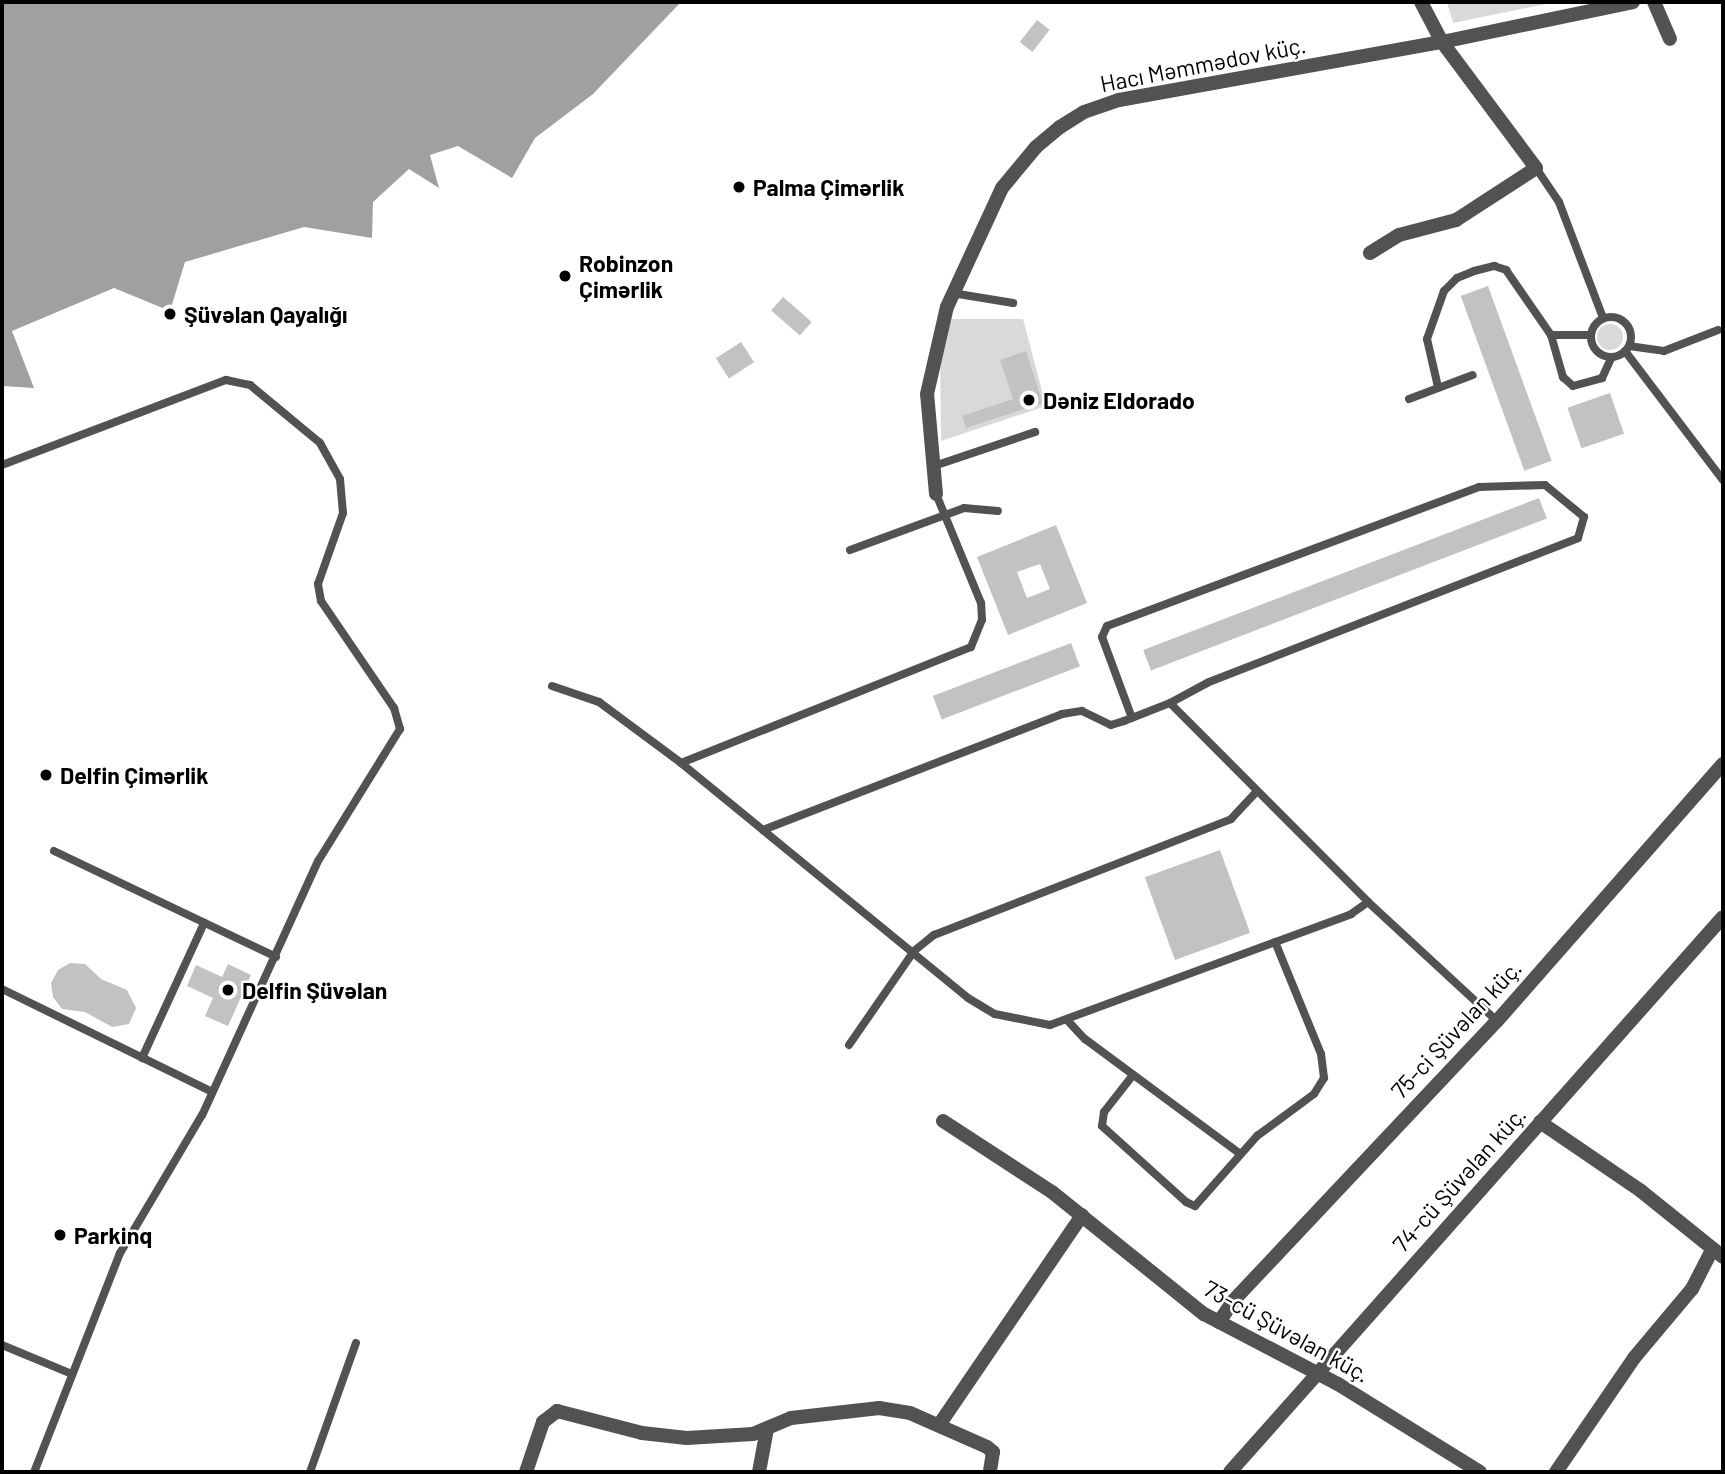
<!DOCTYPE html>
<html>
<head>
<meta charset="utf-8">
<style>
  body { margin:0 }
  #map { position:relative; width:1725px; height:1474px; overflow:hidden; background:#fff; font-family:Barlow,sans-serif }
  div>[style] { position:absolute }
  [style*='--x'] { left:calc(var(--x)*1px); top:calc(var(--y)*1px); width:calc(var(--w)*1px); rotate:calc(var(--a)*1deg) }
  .green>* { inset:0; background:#d9d9d9 }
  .round { border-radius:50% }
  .water>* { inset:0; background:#a0a0a0 }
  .building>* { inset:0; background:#c2c2c2; transform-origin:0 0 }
  .service>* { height:8px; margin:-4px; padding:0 4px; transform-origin:4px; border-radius:4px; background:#525252 }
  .service>.ring { margin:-4px; padding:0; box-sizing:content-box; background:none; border:8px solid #525252; border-radius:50% }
  .minor>* { height:14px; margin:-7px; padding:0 7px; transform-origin:7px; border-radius:7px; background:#525252 }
  .dots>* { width:19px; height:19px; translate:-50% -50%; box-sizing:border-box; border:4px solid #fff; border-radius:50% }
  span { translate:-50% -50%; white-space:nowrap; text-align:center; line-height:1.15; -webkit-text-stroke:5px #fff; paint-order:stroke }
  .street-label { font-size:23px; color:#000 }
  .poi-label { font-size:23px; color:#000; font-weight:700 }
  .left { translate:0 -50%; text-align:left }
  .frame { position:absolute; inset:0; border:4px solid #000; pointer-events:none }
</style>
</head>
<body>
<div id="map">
  <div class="green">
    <i style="clip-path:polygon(1447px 2px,1556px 2px,1453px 23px)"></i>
    <i style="clip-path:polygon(952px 319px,1023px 319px,1046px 406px,941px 441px,940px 351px)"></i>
    <i class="round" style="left:1597px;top:324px;width:26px;height:26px"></i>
  </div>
  <div class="water">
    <i style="clip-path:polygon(2px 2px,681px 2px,593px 94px,535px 138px,512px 178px,458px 146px,430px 155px,439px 188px,409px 169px,373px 202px,372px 238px,304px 227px,185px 262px,170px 311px,114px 288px,12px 331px,34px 388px,2px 386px)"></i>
  </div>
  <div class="building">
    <i style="left:1037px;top:20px;width:16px;height:28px;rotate:38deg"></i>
    <i style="left:1488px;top:286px;width:186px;height:29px;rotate:70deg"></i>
    <i style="left:783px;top:297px;width:38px;height:18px;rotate:41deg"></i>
    <i style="left:741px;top:342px;width:24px;height:30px;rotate:57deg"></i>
    <i style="clip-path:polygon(1026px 351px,1043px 403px,966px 428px,962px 416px,1013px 399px,1000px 360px)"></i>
    <i style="left:1610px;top:393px;width:43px;height:45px;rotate:71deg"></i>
    <i style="left:1539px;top:498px;width:22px;height:424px;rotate:69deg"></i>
    <i style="clip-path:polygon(evenodd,1056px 525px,1087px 603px,1008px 635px,977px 557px,1056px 525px,1040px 564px,1050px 589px,1027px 598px,1017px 572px,1040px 564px)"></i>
    <i style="left:1071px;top:643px;width:25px;height:148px;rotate:69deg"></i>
    <i style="left:1220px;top:850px;width:88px;height:80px;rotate:70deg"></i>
    <i style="clip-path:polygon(70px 963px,85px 964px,101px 979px,127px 990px,136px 1008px,129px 1024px,112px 1027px,85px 1012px,62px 1009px,53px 997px,51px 983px,58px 970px)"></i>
    <i style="clip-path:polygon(228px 964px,251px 975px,228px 1026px,205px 1016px,213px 998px,187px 986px,196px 965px,222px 977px)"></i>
  </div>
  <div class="service">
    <i style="--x:1536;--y:168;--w:41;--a:55.9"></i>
    <i style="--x:1559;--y:202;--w:124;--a:69.2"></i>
    <i style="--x:952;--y:293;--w:62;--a:9.3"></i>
    <i class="ring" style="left:1591px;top:317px;width:32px;height:32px"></i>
    <i style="--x:1551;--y:335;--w:44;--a:74.1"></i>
    <i style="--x:1563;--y:377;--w:13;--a:42"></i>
    <i style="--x:1573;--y:386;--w:30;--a:-15"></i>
    <i style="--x:1602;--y:378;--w:23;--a:-65"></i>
    <i style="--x:1629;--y:346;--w:35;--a:8"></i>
    <i style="--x:1664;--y:351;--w:58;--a:-21.3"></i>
    <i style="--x:1625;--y:351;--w:162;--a:52.8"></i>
    <i style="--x:1438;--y:387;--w:49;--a:-102.9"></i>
    <i style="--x:1427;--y:339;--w:51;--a:-70.5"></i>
    <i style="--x:1444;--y:291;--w:18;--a:-45"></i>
    <i style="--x:1457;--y:278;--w:18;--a:-22"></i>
    <i style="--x:1474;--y:271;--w:21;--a:-14"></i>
    <i style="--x:1494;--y:266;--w:13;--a:18"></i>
    <i style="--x:1506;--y:270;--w:79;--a:55.3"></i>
    <i style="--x:1551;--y:335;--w:40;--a:0"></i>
    <i style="--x:1409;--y:399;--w:68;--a:-20.6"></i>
    <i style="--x:2;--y:465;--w:240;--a:-20.8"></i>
    <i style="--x:226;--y:380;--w:25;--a:12"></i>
    <i style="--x:250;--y:385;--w:91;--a:39.6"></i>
    <i style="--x:320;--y:443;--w:41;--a:60.9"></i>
    <i style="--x:340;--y:479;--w:34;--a:85"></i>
    <i style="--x:343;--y:513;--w:75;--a:109.4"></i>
    <i style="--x:318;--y:584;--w:17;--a:80"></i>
    <i style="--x:321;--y:601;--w:130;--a:55.7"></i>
    <i style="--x:394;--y:708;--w:22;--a:74"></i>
    <i style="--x:400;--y:729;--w:155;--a:121.8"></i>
    <i style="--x:318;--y:861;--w:279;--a:114.5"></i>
    <i style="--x:202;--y:1115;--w:161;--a:120.7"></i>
    <i style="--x:120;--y:1253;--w:235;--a:111.4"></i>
    <i style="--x:931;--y:467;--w:110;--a:-18.6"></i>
    <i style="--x:850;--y:550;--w:121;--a:-20.2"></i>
    <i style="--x:964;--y:508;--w:34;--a:5"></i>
    <i style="--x:552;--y:686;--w:50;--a:18.8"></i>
    <i style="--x:599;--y:702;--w:102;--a:36.6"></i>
    <i style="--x:681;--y:763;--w:371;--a:39.3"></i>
    <i style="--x:968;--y:998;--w:31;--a:31"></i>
    <i style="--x:995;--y:1014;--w:56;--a:11.3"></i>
    <i style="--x:1050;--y:1025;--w:321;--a:-20.2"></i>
    <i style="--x:1351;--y:914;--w:21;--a:-35"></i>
    <i style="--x:1170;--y:703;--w:281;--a:45.1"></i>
    <i style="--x:1368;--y:902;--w:176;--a:42.7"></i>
    <i style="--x:681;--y:763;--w:312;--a:-21.8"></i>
    <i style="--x:971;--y:647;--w:29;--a:-68"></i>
    <i style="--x:982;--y:620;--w:17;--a:-93"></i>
    <i style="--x:981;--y:603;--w:118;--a:-112.4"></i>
    <i style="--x:763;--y:830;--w:321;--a:-21.2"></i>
    <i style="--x:1062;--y:714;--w:20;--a:-9"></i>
    <i style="--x:1082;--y:711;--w:32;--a:26"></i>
    <i style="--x:1111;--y:725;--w:14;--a:-17"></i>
    <i style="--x:1124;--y:721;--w:49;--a:-21.4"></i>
    <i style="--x:1170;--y:703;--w:44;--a:-28.3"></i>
    <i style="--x:1209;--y:682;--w:396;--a:-21.3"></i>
    <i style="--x:1578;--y:538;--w:22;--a:-74"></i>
    <i style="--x:1584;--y:517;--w:50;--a:-140.6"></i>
    <i style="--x:1545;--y:485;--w:66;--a:178.3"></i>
    <i style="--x:1479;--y:487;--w:397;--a:159.5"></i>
    <i style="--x:1107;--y:626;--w:12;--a:114"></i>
    <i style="--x:1102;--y:637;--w:86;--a:69.7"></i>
    <i style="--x:54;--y:851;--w:246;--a:25.5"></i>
    <i style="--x:2;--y:989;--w:234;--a:26.1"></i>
    <i style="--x:1067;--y:1020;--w:26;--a:47"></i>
    <i style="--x:1085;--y:1039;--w:192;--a:36.5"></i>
    <i style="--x:849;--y:1045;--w:114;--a:-55.3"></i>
    <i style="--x:914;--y:951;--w:26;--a:-39"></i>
    <i style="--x:934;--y:935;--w:319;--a:-21.3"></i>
    <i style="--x:1231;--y:819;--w:38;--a:-47"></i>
    <i style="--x:142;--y:1058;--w:149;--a:-65.3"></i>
    <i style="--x:1133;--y:1075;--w:47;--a:128.1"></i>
    <i style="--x:1104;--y:1112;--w:14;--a:98"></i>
    <i style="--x:1102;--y:1126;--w:113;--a:42.1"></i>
    <i style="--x:1186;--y:1202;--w:10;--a:24"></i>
    <i style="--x:1195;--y:1206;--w:94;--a:-48.5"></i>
    <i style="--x:1257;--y:1136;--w:71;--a:-36.4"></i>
    <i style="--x:1314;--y:1094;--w:19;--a:-58"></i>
    <i style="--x:1324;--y:1078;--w:24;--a:-97"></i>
    <i style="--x:1321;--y:1054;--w:121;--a:-112.3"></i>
    <i style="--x:2;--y:1345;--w:76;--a:22.5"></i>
    <i style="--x:310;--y:1472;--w:137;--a:-70.4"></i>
  </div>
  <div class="minor">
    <i style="--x:1654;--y:2;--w:40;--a:66.6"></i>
    <i style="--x:1370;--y:253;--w:34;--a:-32"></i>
    <i style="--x:1399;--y:235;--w:59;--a:-14.7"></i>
    <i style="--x:1456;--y:220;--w:95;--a:-33"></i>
    <i style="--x:1536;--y:168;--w:157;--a:-126.7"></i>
    <i style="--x:1442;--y:42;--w:45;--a:-117.7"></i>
    <i style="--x:936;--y:494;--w:100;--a:-95.1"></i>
    <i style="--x:927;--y:394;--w:89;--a:-77.1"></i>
    <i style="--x:947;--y:307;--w:131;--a:-65.2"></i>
    <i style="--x:1002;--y:188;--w:53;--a:-50.3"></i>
    <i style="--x:1036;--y:147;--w:31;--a:-40"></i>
    <i style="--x:1060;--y:127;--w:28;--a:-32"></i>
    <i style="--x:1084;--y:112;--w:37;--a:-19"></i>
    <i style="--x:1119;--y:100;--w:328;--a:-10.2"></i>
    <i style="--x:1442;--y:42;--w:195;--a:-11.8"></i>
    <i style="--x:943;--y:1121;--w:130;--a:33.1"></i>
    <i style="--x:1052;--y:1192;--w:195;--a:38.8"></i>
    <i style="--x:1204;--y:1314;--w:151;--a:27.6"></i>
    <i style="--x:1338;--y:1384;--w:167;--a:31.8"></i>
    <i style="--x:1540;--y:1122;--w:122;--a:34.3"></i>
    <i style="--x:1641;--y:1191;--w:105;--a:38.8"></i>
    <i style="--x:1219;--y:1322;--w:25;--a:-56"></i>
    <i style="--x:1233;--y:1301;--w:385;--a:-46.7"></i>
    <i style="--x:1497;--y:1021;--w:342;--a:-48.7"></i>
    <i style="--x:939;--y:1425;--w:254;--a:-55.7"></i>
    <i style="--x:526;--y:1472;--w:53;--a:-71.2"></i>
    <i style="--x:543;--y:1422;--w:18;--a:-38"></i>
    <i style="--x:557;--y:1411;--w:88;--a:14.5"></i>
    <i style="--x:642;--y:1433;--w:45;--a:6.3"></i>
    <i style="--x:687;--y:1438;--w:66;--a:-3.5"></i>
    <i style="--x:753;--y:1434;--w:41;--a:-22.8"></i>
    <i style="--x:791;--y:1418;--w:89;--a:-6.5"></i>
    <i style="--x:879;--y:1408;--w:31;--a:9"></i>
    <i style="--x:910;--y:1413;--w:84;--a:23.8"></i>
    <i style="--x:987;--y:1447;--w:8;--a:40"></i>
    <i style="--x:993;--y:1452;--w:20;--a:99"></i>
    <i style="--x:759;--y:1472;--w:44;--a:-79.5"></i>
    <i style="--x:1230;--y:1472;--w:742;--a:-48.39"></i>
    <i style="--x:1556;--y:1472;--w:138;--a:-55.6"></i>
    <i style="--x:1634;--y:1358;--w:90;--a:-50"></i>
    <i style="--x:1692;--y:1289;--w:44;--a:-62.9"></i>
  </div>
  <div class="dots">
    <i style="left:739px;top:187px;background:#000"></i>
    <i style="left:565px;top:276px;background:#000"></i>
    <i style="left:170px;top:314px;background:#000"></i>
    <i style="left:1029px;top:400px;background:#000"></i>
    <i style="left:46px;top:775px;background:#000"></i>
    <i style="left:228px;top:990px;background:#000"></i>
    <i style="left:60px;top:1235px;background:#000"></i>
  </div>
  <div class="street-label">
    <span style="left:1203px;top:64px;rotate:-11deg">Hacı Məmmədov küç.</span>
    <span style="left:1456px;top:1029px;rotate:-47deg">75-ci Şüvəlan küç.</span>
    <span style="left:1459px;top:1179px;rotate:-48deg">74-cü Şüvəlan küç.</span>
    <span style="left:1287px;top:1331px;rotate:29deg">73-cü Şüvəlan küç.</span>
  </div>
  <div class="poi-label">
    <span class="left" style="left:753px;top:187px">Palma Çimərlik</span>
    <span class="left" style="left:579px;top:276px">Robinzon<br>Çimərlik</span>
    <span class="left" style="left:184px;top:314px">Şüvəlan Qayalığı</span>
    <span class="left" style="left:1043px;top:400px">Dəniz Eldorado</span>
    <span class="left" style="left:60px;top:775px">Delfin Çimərlik</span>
    <span class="left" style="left:242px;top:990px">Delfin Şüvəlan</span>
    <span class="left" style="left:74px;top:1235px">Parkinq</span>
  </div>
  <div class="frame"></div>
</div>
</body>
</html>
